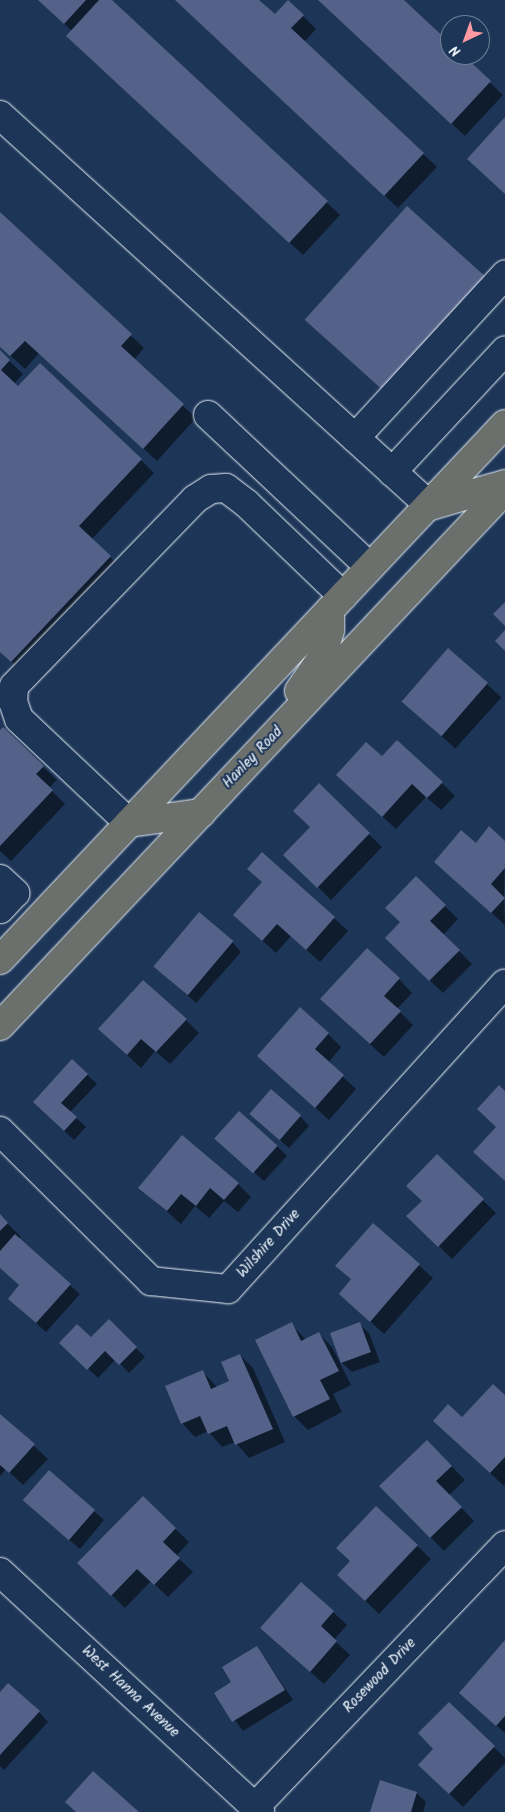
<!DOCTYPE html>
<html>
<head>
<meta charset="utf-8">
<style>
  body { margin:0 }
  #map { position:relative; width:505px; height:1812px; overflow:hidden; background:#1d3557; font-family:Kalam,sans-serif }
  div>[style] { position:absolute }
  [style*='--x'] { left:calc(var(--x)*1px); top:calc(var(--y)*1px); width:calc(var(--w)*1px); rotate:calc(var(--a)*1deg) }
  .shadow>* { inset:0; background:#0007; transform-origin:0 0 }
  .building>* { inset:0; background:#546188; transform-origin:0 0 }
  .roads { filter:drop-shadow(0 0 1px #e8f1f8) drop-shadow(0 0 1px #e8f1f8) }
  .minor>* { height:28px; margin:-14px; padding:0 14px; transform-origin:14px; border-radius:14px; background:#1d3557 }
  .major>* { height:28px; margin:-14px; padding:0 14px; transform-origin:14px; border-radius:14px; background:#6b706d }
  span { translate:-50% -50%; white-space:nowrap; text-align:center; line-height:1.15; -webkit-text-stroke:4px #1d3557; paint-order:stroke }
  .street-label { font-size:15px; color:#e8f1f8 }
  .north { position:absolute; left:440px; top:15px; width:50px; height:50px; box-sizing:border-box; background:#1d3557; border:1px solid #6e8097; border-radius:50%; rotate:222deg; font-size:14px; font-weight:700; line-height:20px; text-align:center; color:#e8f1f8 }
  .north::after { content:''; display:block; margin:auto; width:18px; height:22px; background:#ff9aa2; clip-path:polygon(50% 0,100% 100%,50% 72%,0 100%) }
</style>
</head>
<body>
<div id="map">
  <div class="shadow">
    <i style="clip-path:polygon(39px 0,111px 0,340px 215px,303px 255px,81px 49px,72px 31px)"></i>
    <i style="clip-path:polygon(176px 0,257px 0,275px 16px,303px 16px,316px 29px,304px 42px,437px 167px,398px 208px)"></i>
    <i style="clip-path:polygon(319px 0,402px 0,450px 45px,450px 55px,461px 55px,503px 95px,465px 136px)"></i>
    <i style="clip-path:polygon(0 214px,144px 348px,134px 360px,196px 418px,157px 461px,39px 353px,25px 369px,0 346px)"></i>
    <i style="clip-path:polygon(0 352px,23px 374px,14px 384px,141px 460px,154px 473px,92px 539px,123px 570px,25px 674px,0 651px)"></i>
    <i style="left:448px;top:649px;width:72px;height:69px;rotate:42deg"></i>
    <i style="clip-path:polygon(3px 729px,57px 780px,49px 788px,65px 804px,11px 861px,0 851px,0 732px)"></i>
    <i style="clip-path:polygon(382px 758px,442px 783px,455px 796px,441px 810px,426px 797px,396px 829px,351px 788px)"></i>
    <i style="clip-path:polygon(319px 785px,382px 847px,331px 900px,285px 854px,311px 828px)"></i>
    <i style="clip-path:polygon(505px 842px,504px 897px,505px 925px,435px 862px,476px 845px)"></i>
    <i style="clip-path:polygon(416px 878px,458px 919px,443px 935px,472px 964px,443px 993px,386px 938px,401px 922px)"></i>
    <i style="clip-path:polygon(234px 915px,334px 918px,348px 931px,320px 962px,291px 936px,276px 953px)"></i>
    <i style="clip-path:polygon(232px 942px,241px 952px,196px 1003px,164px 974px)"></i>
    <i style="clip-path:polygon(399px 979px,412px 993px,397px 1009px,413px 1025px,384px 1057px,335px 1012px)"></i>
    <i style="clip-path:polygon(186px 1020px,199px 1033px,170px 1064px,155px 1051px,141px 1068px,99px 1029px)"></i>
    <i style="clip-path:polygon(328px 1034px,341px 1047px,328px 1063px,356px 1089px,329px 1120px,259px 1056px)"></i>
    <i style="clip-path:polygon(72px 1061px,97px 1084px,70px 1112px,86px 1127px,74px 1140px,44px 1112px)"></i>
    <i style="clip-path:polygon(300px 1116px,309px 1126px,289px 1148px,260px 1123px)"></i>
    <i style="clip-path:polygon(277px 1146px,287px 1156px,264px 1181px,226px 1148px)"></i>
    <i style="clip-path:polygon(437px 1156px,496px 1213px,452px 1259px,408px 1216px,423px 1201px)"></i>
    <i style="clip-path:polygon(238px 1184px,251px 1197px,238px 1212px,224px 1201px,209px 1218px,195px 1206px,181px 1224px,140px 1188px)"></i>
    <i style="clip-path:polygon(0 1216px,21px 1237px,18px 1239px,80px 1294px,46px 1332px,19px 1308px,21px 1286px,0 1267px)"></i>
    <i style="clip-path:polygon(373px 1224px,433px 1278px,384px 1334px,340px 1294px,352px 1280px,337px 1266px)"></i>
    <i style="clip-path:polygon(109px 1321px,145px 1357px,129px 1373px,116px 1359px,98px 1378px,61px 1343px,91px 1339px)"></i>
    <i style="clip-path:polygon(291px 1324px,306px 1340px,319px 1334px,332px 1347px,351px 1385px,333px 1394px,342px 1412px,308px 1430px,294px 1416px,257px 1341px)"></i>
    <i style="clip-path:polygon(359px 1324px,369px 1333px,380px 1362px,352px 1372px,341px 1362px)"></i>
    <i style="clip-path:polygon(240px 1355px,253px 1368px,285px 1442px,249px 1458px,235px 1442px,222px 1447px,208px 1431px,195px 1437px,182px 1423px,202px 1371px,217px 1387px,231px 1381px)"></i>
    <i style="clip-path:polygon(505px 1396px,505px 1484px,504px 1486px,448px 1434px,462px 1419px)"></i>
    <i style="clip-path:polygon(0 1415px,48px 1459px,23px 1485px,6px 1469px,0 1476px)"></i>
    <i style="clip-path:polygon(427px 1441px,465px 1480px,449px 1495px,474px 1521px,444px 1551px,381px 1486px)"></i>
    <i style="clip-path:polygon(49px 1472px,104px 1520px,80px 1549px,34px 1510px)"></i>
    <i style="clip-path:polygon(143px 1498px,189px 1542px,176px 1556px,193px 1572px,168px 1597px,151px 1581px,125px 1608px,79px 1563px)"></i>
    <i style="clip-path:polygon(376px 1507px,431px 1559px,379px 1614px,339px 1575px,352px 1561px)"></i>
    <i style="clip-path:polygon(333px 1612px,347px 1625px,334px 1640px,350px 1655px,324px 1684px,275px 1641px)"></i>
    <i style="clip-path:polygon(505px 1642px,505px 1733px,474px 1706px)"></i>
    <i style="clip-path:polygon(257px 1647px,293px 1700px,243px 1731px,215px 1693px,233px 1682px)"></i>
    <i style="clip-path:polygon(0 1694px,39px 1712px,48px 1722px,4px 1770px,0 1766px)"></i>
    <i style="clip-path:polygon(449px 1703px,505px 1758px,505px 1763px,463px 1807px,433px 1778px,435px 1749px)"></i>
    <i style="clip-path:polygon(416px 1793px,426px 1802px,423px 1812px,371px 1812px)"></i>
  </div>
  <div class="building">
    <i style="clip-path:polygon(38px 0,86px 0,64px 24px)"></i>
    <i style="clip-path:polygon(99px 0,112px 0,328px 201px,289px 243px,66px 36px)"></i>
    <i style="clip-path:polygon(175px 0,259px 0,275px 14px,288px 0,304px 15px,291px 28px,424px 153px,384px 196px)"></i>
    <i style="clip-path:polygon(318px 0,404px 0,450px 43px,450px 55px,463px 55px,491px 81px,451px 124px)"></i>
    <i style="clip-path:polygon(505px 117px,505px 194px,467px 159px)"></i>
    <i style="left:407px;top:206px;width:105px;height:153px;rotate:42deg"></i>
    <i style="clip-path:polygon(0 212px,132px 334px,121px 346px,184px 404px,143px 449px,25px 341px,10px 356px,0 347px)"></i>
    <i style="clip-path:polygon(0 350px,10px 360px,1px 370px,18px 386px,40px 363px,142px 459px,79px 526px,111px 556px,11px 662px,0 652px)"></i>
    <i style="clip-path:polygon(505px 602px,505px 626px,493px 614px)"></i>
    <i style="clip-path:polygon(505px 630px,505px 651px,495px 641px)"></i>
    <i style="left:448px;top:648px;width:53px;height:71px;rotate:41deg"></i>
    <i style="clip-path:polygon(3px 727px,44px 766px,36px 774px,53px 790px,0 846px,0 730px)"></i>
    <i style="clip-path:polygon(397px 740px,443px 782px,427px 798px,412px 784px,382px 817px,336px 775px,366px 742px,382px 756px)"></i>
    <i style="clip-path:polygon(319px 783px,370px 833px,317px 888px,283px 855px,310px 827px,293px 811px)"></i>
    <i style="clip-path:polygon(489px 826px,505px 841px,505px 868px,491px 884px,505px 898px,491px 913px,434px 862px,461px 830px,476px 843px)"></i>
    <i style="clip-path:polygon(262px 852px,335px 917px,306px 950px,277px 924px,262px 941px,233px 915px,262px 882px,247px 869px)"></i>
    <i style="clip-path:polygon(416px 876px,446px 905px,430px 921px,460px 950px,429px 981px,385px 938px,400px 922px,385px 908px)"></i>
    <i style="left:199px;top:912px;width:45px;height:71px;rotate:40deg"></i>
    <i style="clip-path:polygon(367px 948px,400px 978px,384px 996px,401px 1011px,370px 1044px,320px 999px)"></i>
    <i style="clip-path:polygon(143px 980px,187px 1019px,156px 1052px,141px 1039px,127px 1055px,98px 1029px)"></i>
    <i style="clip-path:polygon(300px 1007px,329px 1033px,315px 1049px,344px 1075px,315px 1108px,257px 1056px)"></i>
    <i style="clip-path:polygon(72px 1059px,88px 1074px,61px 1103px,77px 1117px,64px 1131px,33px 1102px)"></i>
    <i style="clip-path:polygon(499px 1085px,505px 1091px,505px 1181px,473px 1152px,496px 1127px,477px 1109px)"></i>
    <i style="left:271px;top:1089px;width:40px;height:33px;rotate:41deg"></i>
    <i style="left:239px;top:1111px;width:52px;height:37px;rotate:42deg"></i>
    <i style="clip-path:polygon(182px 1135px,239px 1183px,224px 1200px,210px 1188px,196px 1206px,181px 1194px,167px 1211px,138px 1188px)"></i>
    <i style="clip-path:polygon(437px 1154px,484px 1199px,438px 1247px,406px 1216px,422px 1201px,406px 1186px)"></i>
    <i style="clip-path:polygon(0 1214px,8px 1223px,0 1231px)"></i>
    <i style="clip-path:polygon(373px 1223px,420px 1264px,370px 1322px,339px 1294px,351px 1279px,335px 1266px)"></i>
    <i style="clip-path:polygon(15px 1234px,71px 1284px,36px 1323px,8px 1299px,19px 1285px,0 1268px,0 1251px)"></i>
    <i style="clip-path:polygon(109px 1319px,137px 1347px,119px 1365px,105px 1351px,87px 1370px,59px 1343px,77px 1324px,91px 1337px)"></i>
    <i style="clip-path:polygon(292px 1322px,301px 1341px,319px 1332px,339px 1371px,320px 1380px,330px 1399px,293px 1417px,255px 1340px)"></i>
    <i style="left:360px;top:1322px;width:32px;height:32px;rotate:70deg"></i>
    <i style="clip-path:polygon(240px 1354px,273px 1429px,235px 1445px,227px 1426px,208px 1434px,200px 1416px,181px 1424px,165px 1386px,203px 1370px,211px 1389px,229px 1381px,221px 1362px)"></i>
    <i style="clip-path:polygon(493px 1384px,505px 1395px,505px 1457px,490px 1473px,433px 1421px,448px 1404px,462px 1417px)"></i>
    <i style="clip-path:polygon(0 1414px,35px 1444px,9px 1473px,0 1465px)"></i>
    <i style="clip-path:polygon(427px 1440px,452px 1466px,436px 1481px,462px 1507px,430px 1538px,379px 1486px)"></i>
    <i style="left:49px;top:1470px;width:61px;height:40px;rotate:41deg"></i>
    <i style="clip-path:polygon(143px 1496px,176px 1528px,163px 1542px,180px 1558px,154px 1585px,137px 1569px,111px 1596px,77px 1563px)"></i>
    <i style="clip-path:polygon(376px 1506px,418px 1545px,365px 1601px,337px 1575px,350px 1561px,336px 1548px)"></i>
    <i style="clip-path:polygon(301px 1582px,334px 1611px,321px 1626px,337px 1641px,310px 1672px,260px 1628px)"></i>
    <i style="clip-path:polygon(505px 1640px,505px 1716px,496px 1726px,459px 1693px)"></i>
    <i style="clip-path:polygon(257px 1646px,285px 1690px,232px 1722px,214px 1693px,231px 1682px,222px 1667px)"></i>
    <i style="clip-path:polygon(8px 1683px,40px 1711px,0 1755px,0 1692px)"></i>
    <i style="clip-path:polygon(449px 1702px,495px 1746px,449px 1794px,418px 1765px,433px 1749px,418px 1733px)"></i>
    <i style="clip-path:polygon(93px 1771px,139px 1812px,76px 1812px,65px 1802px)"></i>
    <i style="clip-path:polygon(380px 1780px,417px 1792px,411px 1812px,370px 1812px)"></i>
  </div>
  <div class="roads">
    <div class="minor">
      <i style="--x:0;--y:115;--w:581;--a:42.28"></i>
      <i style="--x:208;--y:415;--w:222;--a:43.2"></i>
      <i style="--x:355;--y:438;--w:222;--a:-47.4"></i>
      <i style="--x:392;--y:472;--w:166;--a:-47"></i>
      <i style="--x:129;--y:823;--w:151;--a:-136.6"></i>
      <i style="--x:19;--y:719;--w:18;--a:-109"></i>
      <i style="--x:13;--y:702;--w:16;--a:-86"></i>
      <i style="--x:14;--y:686;--w:260;--a:-45.9"></i>
      <i style="--x:195;--y:499;--w:19;--a:-32"></i>
      <i style="--x:211;--y:489;--w:15;--a:-4"></i>
      <i style="--x:226;--y:488;--w:26;--a:37"></i>
      <i style="--x:247;--y:504;--w:133;--a:43.8"></i>
      <i style="--x:0;--y:879;--w:21;--a:43"></i>
      <i style="--x:15;--y:893;--w:22;--a:133"></i>
      <i style="--x:0;--y:1131;--w:213;--a:44.8"></i>
      <i style="--x:151;--y:1281;--w:77;--a:5.9"></i>
      <i style="--x:228;--y:1289;--w:412;--a:-47.8"></i>
      <i style="--x:0;--y:1572;--w:354;--a:42.7"></i>
      <i style="--x:255;--y:1807;--w:362;--a:-46.3"></i>
    </div>
    <div class="major">
      <i style="--x:430;--y:506;--w:78;--a:-16.3"></i>
      <i style="--x:299;--y:691;--w:42;--a:-55.6"></i>
      <i style="--x:323;--y:656;--w:27;--a:-75"></i>
      <i style="--x:330;--y:630;--w:20;--a:-90"></i>
      <i style="--x:129;--y:823;--w:73;--a:-7.9"></i>
      <i style="--x:0;--y:960;--w:736;--a:-46.71"></i>
      <i style="--x:0;--y:1026;--w:736;--a:-46.71"></i>
    </div>
  </div>
  <div class="street-label">
    <span style="left:253px;top:758px;rotate:-46deg">Hanley Road</span>
    <span style="left:269px;top:1244px;rotate:-48deg">Wilshire Drive</span>
    <span style="left:380px;top:1676px;rotate:-46deg">Rosewood Drive</span>
    <span style="left:130px;top:1692px;rotate:43deg">West Hanna Avenue</span>
  </div>
  <div class="north">N</div>
</div>
</body>
</html>
